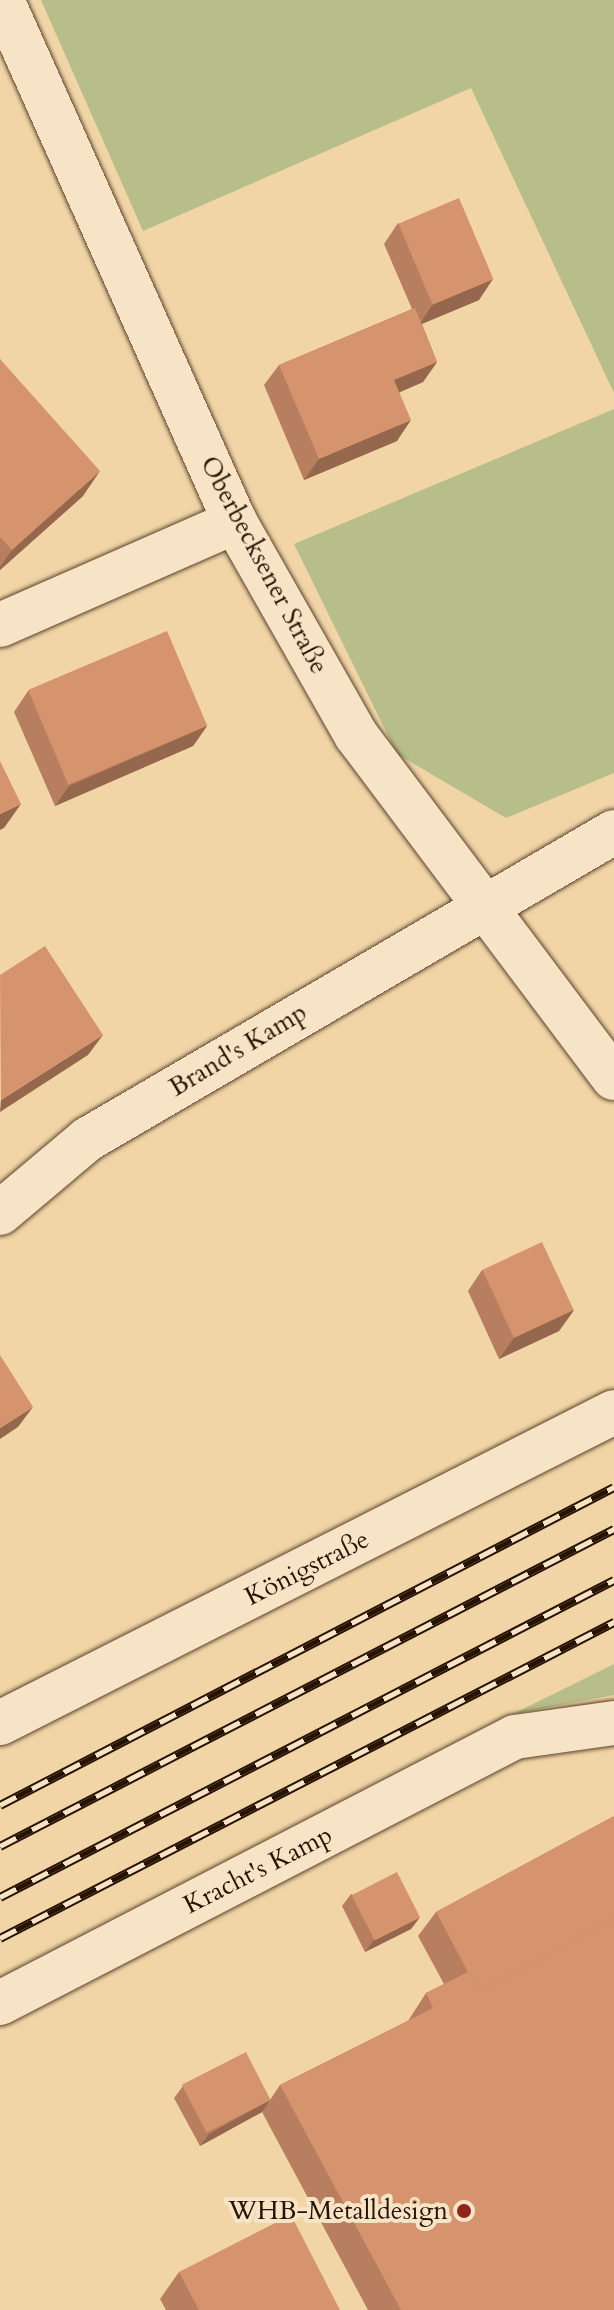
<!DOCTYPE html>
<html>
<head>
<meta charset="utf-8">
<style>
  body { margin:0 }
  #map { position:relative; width:614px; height:2310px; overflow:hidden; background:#f2d5a7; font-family:Cardo,serif }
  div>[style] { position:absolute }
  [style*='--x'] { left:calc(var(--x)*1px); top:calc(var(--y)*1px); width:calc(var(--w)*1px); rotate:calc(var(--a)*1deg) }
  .green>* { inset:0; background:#b7be8a }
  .roads { filter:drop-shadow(0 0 2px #5a442b) drop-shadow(0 0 2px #5a442b) }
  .minor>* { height:44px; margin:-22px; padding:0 22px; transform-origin:22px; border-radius:22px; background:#f7e4c6 }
  .rail>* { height:9px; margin-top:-4.5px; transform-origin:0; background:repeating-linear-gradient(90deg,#f7e4c6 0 18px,#271302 0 36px); box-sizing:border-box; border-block:2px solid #271302 }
  .wall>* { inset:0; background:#b77e5f }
  .shaded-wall>* { inset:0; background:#95674d }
  .building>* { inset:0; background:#d5936e; transform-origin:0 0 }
  .dots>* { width:22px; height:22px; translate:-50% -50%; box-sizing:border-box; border:4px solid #f7e4c6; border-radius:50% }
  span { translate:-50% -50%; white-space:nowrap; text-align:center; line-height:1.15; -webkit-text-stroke:8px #f7e4c6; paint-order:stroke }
  .street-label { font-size:26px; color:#271302 }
  .poi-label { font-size:26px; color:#271302 }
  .right { translate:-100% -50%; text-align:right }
</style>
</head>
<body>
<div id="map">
  <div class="green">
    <i style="clip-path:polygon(41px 0,614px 0,614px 393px,471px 88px,143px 231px)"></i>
    <i style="clip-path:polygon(614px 409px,614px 773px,506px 818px,397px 754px,294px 544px)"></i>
    <i style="clip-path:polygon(614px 1664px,614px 1695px,513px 1714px)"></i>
  </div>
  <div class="roads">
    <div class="minor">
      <i style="--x:2;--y:0;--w:572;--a:65.95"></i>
      <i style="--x:235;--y:522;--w:245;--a:60.4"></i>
      <i style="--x:356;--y:735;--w:429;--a:53.1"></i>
      <i style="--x:0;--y:625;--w:257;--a:-23.7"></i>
      <i style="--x:0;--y:1213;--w:115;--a:-40.1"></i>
      <i style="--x:88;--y:1139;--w:609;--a:-30.27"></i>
      <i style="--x:0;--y:1723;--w:688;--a:-26.86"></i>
      <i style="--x:0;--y:2003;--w:580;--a:-27.32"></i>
      <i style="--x:515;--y:1737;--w:100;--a:-8"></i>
    </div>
  </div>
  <div class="rail">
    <i style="--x:0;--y:1805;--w:691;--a:-27.38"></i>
    <i style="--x:0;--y:1846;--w:691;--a:-27.31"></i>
    <i style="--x:0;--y:1897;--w:691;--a:-27.31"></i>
    <i style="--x:0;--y:1938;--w:691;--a:-27.23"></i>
  </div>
  <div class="wall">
    <i style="clip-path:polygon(398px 223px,479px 300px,422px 324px,437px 362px,423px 382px,399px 392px,397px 441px,304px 480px,264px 385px,279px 365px,412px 309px,384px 244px)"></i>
    <i style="clip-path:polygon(0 359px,83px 496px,0 570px)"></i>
    <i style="clip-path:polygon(28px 691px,207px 726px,193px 746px,55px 806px,14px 712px)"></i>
    <i style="clip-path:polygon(482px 1270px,574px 1310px,559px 1331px,499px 1359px,468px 1291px)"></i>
    <i style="clip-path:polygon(614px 1816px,614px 2310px,368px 2310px,262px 2112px,200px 2146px,174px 2098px,183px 2086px,270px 2100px,280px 2085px,408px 2021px,426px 1993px,444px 1984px,418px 1936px,436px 1912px)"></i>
    <i style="clip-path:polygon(351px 1894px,420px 1917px,411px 1929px,365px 1952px,342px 1906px)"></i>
    <i style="clip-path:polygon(179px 2272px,340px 2310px,166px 2310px,160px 2299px)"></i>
  </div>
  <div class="shaded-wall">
    <i style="clip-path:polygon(493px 279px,479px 300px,419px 325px,433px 304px)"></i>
    <i style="clip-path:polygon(437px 362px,423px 382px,380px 401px,394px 380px)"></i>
    <i style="clip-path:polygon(411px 420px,397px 441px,304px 480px,319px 459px)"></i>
    <i style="clip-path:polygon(100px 471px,83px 496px,0 570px,0 567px,12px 550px)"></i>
    <i style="clip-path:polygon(207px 726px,193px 746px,55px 806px,69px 786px)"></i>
    <i style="clip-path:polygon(21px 804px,4px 828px,0 830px,0 814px)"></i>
    <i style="clip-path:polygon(103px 1035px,88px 1055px,0 1112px,1px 1100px)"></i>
    <i style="clip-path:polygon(574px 1310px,559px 1331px,499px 1359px,514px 1338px)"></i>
    <i style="clip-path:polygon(33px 1407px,18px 1427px,0 1439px,0 1428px)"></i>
    <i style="clip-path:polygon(420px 1917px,411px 1929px,365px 1952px,374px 1940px)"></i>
    <i style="clip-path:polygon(270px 2100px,262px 2112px,200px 2146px,209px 2134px)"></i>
  </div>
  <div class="building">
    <i style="left:459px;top:198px;width:88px;height:66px;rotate:67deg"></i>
    <i style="clip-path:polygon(415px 308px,437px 362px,394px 380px,411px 420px,319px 459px,279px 365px)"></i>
    <i style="clip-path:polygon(0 359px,100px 471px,12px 550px,0 537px)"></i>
    <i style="left:167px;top:631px;width:103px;height:151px;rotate:67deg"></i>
    <i style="clip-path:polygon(0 761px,21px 804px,0 814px)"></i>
    <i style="clip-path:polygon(45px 946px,103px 1035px,1px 1100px,0 975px)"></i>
    <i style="left:542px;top:1242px;width:75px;height:66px;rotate:65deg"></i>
    <i style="clip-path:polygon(0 1355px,33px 1407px,0 1428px)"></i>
    <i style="clip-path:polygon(614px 1816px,614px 1919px,480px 1991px,470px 1971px,468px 1972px,436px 1912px)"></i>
    <i style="left:397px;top:1872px;width:51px;height:51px;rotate:63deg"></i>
    <i style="clip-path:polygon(614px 1919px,614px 2310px,401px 2310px,280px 2085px,433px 2008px,426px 1993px,470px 1971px,480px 1991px)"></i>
    <i style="left:246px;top:2052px;width:54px;height:72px;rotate:63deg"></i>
    <i style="clip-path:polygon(291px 2215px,340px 2310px,199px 2310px,179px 2272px)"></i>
  </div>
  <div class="dots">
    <i style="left:464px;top:2211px;background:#8f2418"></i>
  </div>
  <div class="street-label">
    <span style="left:264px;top:565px;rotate:62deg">Oberbecksener Straße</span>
    <span style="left:238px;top:1050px;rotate:-31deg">Brand's Kamp</span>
    <span style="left:307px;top:1568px;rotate:-27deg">Königstraße</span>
    <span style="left:258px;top:1870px;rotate:-27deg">Kracht's Kamp</span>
  </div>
  <div class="poi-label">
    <span class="right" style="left:448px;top:2211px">WHB-Metalldesign</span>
  </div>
</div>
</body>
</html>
